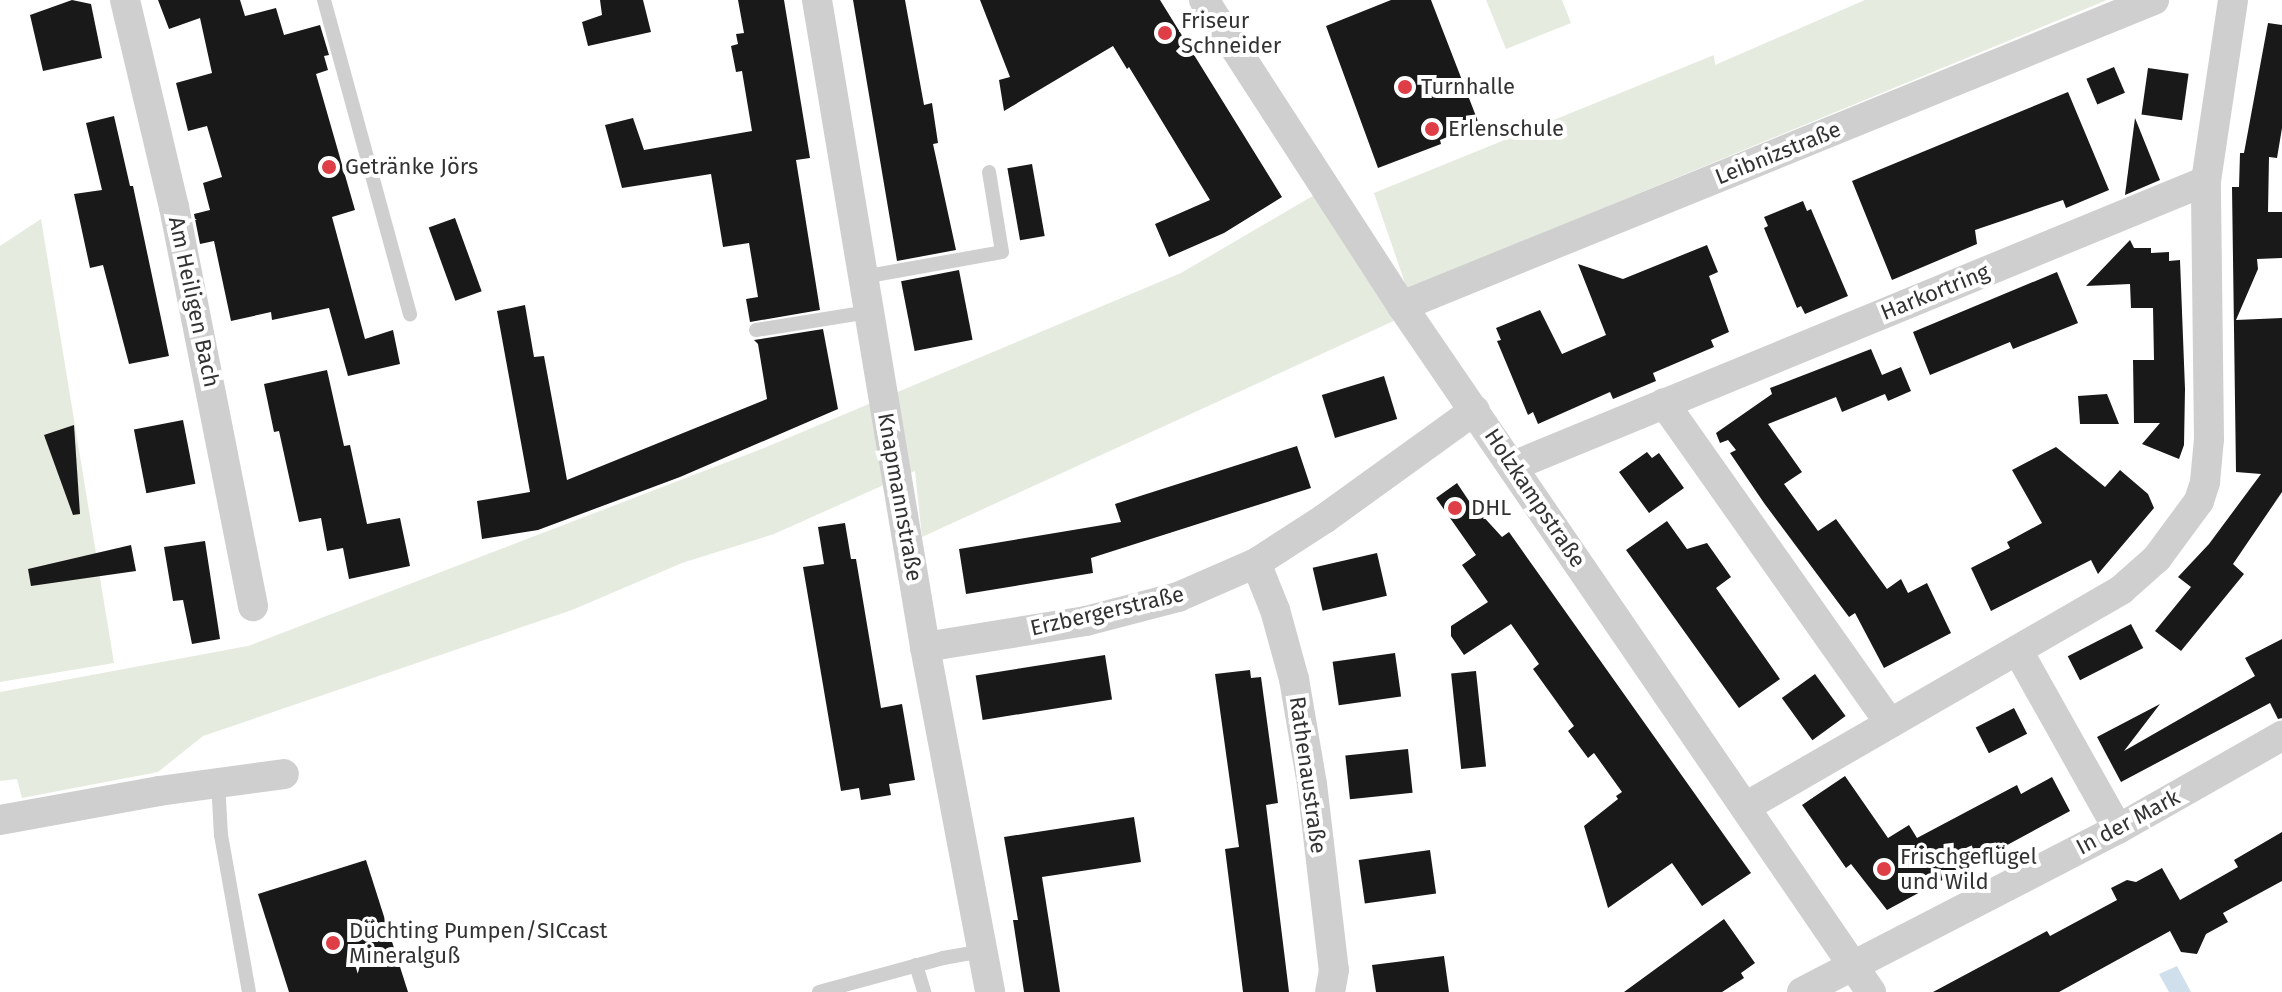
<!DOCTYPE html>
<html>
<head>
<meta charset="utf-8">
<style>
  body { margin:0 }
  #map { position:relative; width:2282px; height:992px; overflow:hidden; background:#fff; font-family:"Fira Sans",sans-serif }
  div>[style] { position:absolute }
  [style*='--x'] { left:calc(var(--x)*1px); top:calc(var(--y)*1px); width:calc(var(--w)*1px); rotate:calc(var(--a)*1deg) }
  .green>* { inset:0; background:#e5ebdf }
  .water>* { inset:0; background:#cfe0ec }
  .building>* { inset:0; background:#191919; transform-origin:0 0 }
  .lane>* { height:14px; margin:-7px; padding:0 7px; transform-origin:7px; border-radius:7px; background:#cfcfcf }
  .street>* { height:30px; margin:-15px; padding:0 15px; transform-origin:15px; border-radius:15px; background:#cfcfcf }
  .dots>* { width:22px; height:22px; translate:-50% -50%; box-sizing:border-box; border:4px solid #fff; border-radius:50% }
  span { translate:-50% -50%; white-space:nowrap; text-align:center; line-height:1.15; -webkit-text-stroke:8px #fff; paint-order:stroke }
  .poi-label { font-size:22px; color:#323232 }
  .left { translate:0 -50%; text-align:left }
  .street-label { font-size:22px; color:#323232 }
</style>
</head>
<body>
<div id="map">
  <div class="green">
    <i style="clip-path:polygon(1486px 0,1562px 0,1571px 23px,1506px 49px)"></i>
    <i style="clip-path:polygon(1865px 0,2107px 0,1407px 289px,1374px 193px,1714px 55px,1715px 65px)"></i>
    <i style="clip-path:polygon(1316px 194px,1398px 319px,922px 537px,915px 471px,774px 534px,682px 563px,572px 610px,203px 736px,158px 772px,22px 798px,17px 779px,0 781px,0 692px,248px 646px,764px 448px,1181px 273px)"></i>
    <i style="clip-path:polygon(41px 219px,114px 663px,0 682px,0 246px)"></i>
  </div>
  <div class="water">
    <i style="clip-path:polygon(2177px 966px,2191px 992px,2169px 992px,2159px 974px)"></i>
  </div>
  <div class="building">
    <i style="clip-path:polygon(72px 0,91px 4px,102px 58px,43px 71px,30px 15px)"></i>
    <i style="clip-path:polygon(158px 0,240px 0,245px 16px,276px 8px,284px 35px,320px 25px,329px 55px,324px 56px,328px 70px,316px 74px,355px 210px,332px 217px,365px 339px,393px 330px,400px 364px,348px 376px,329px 308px,272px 320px,271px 312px,231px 321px,214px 241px,200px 244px,194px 214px,210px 210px,203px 183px,222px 177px,207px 126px,188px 131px,176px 83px,212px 73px,200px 18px,169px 29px)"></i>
    <i style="clip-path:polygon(600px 0,643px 0,651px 32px,588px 46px,582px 22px,602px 15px)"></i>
    <i style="clip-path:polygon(738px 0,784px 0,810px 158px,796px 160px,820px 310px,750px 322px,746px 299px,758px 297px,749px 243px,723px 247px,711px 174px,622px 188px,605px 125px,633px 118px,644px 150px,752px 131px,742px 71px,736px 72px,731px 46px,738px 44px,736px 34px,744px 33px)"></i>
    <i style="clip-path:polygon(853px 0,905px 0,924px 105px,932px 103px,938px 143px,933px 144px,956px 250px,897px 261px)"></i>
    <i style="clip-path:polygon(980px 0,1160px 0,1282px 197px,1224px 233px,1169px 257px,1155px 224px,1210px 200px,1129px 67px,1127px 69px,1113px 46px,1004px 111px,999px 80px,1010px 77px)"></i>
    <i style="clip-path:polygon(1391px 0,1431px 0,1479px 124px,1440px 140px,1441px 144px,1378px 168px,1326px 26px)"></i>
    <i style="clip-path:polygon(2268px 23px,2282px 25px,2282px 128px,2277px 158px,2269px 157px,2268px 212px,2282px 212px,2282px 258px,2257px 259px,2258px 269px,2236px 320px,2282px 318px,2282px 492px,2233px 564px,2244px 574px,2181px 651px,2155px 631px,2191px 587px,2178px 577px,2209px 544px,2261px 474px,2236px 472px,2232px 187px,2239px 187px,2240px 153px,2244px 153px)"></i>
    <i style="left:2114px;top:67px;width:28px;height:30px;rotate:67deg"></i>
    <i style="left:2148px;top:68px;width:41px;height:47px;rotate:8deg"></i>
    <i style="clip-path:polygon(2068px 92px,2109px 190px,2066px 208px,2063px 200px,1975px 230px,1977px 244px,1892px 280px,1852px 181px)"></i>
    <i style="clip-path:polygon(114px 116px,130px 186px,133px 186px,169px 356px,129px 364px,103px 265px,90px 268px,74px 194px,102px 190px,86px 123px)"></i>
    <i style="clip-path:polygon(2135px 118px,2160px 180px,2125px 195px)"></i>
    <i style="left:1032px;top:164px;width:73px;height:25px;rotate:80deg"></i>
    <i style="clip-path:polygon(1803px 201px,1807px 211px,1811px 209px,1848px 296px,1805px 314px,1801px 306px,1797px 308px,1764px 228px,1768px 226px,1764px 217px)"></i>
    <i style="left:455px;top:218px;width:78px;height:28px;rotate:70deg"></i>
    <i style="clip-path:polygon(2130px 240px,2134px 248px,2151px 248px,2151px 253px,2169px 252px,2169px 261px,2180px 260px,2185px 389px,2184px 445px,2179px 459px,2142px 444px,2160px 423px,2134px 423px,2133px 360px,2154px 360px,2153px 308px,2131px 308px,2130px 284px,2086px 286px)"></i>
    <i style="clip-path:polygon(1707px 245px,1718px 272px,1709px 276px,1729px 332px,1711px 340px,1714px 347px,1653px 373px,1656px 381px,1613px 399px,1610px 392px,1538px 424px,1533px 412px,1528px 415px,1497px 341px,1501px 340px,1496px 328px,1540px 310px,1562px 354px,1606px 335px,1578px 264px,1623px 279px)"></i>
    <i style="left:959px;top:270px;width:71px;height:59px;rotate:79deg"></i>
    <i style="clip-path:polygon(2057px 272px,2078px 323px,2013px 349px,2010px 342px,1930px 375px,1913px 332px)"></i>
    <i style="clip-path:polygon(525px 305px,534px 357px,544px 356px,567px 480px,767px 399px,758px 344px,754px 340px,823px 329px,838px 409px,680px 477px,538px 530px,482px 539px,477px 501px,530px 492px,497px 311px)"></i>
    <i style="clip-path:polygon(1871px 349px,1882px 375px,1901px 367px,1911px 391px,1888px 401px,1885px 394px,1842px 412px,1836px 397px,1768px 424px,1802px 472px,1784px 484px,1818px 531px,1836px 519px,1887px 589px,1901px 579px,1908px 593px,1927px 583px,1951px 633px,1884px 668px,1855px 613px,1849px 617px,1764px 503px,1730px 453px,1736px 450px,1728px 440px,1720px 443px,1716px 433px,1772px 394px,1770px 388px)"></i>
    <i style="clip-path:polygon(327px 370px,344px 446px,350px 445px,367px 524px,400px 518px,410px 566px,349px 579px,343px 548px,327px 551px,321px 518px,299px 522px,279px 431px,274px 432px,264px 384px)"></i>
    <i style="left:1384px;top:376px;width:45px;height:65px;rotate:73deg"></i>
    <i style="clip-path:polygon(2107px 394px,2119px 424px,2080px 424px,2078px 396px)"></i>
    <i style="left:183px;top:420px;width:65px;height:50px;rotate:79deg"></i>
    <i style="clip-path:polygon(74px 425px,80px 514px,73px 515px,44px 435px)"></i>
    <i style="clip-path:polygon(1297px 446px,1311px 488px,1091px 558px,1093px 573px,966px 594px,959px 549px,1121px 522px,1115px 504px)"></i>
    <i style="clip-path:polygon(2056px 447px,2105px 487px,2120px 470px,2148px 494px,2154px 508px,2098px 574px,2091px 560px,1991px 611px,1971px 568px,2010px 548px,2007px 542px,2042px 523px,2012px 470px)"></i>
    <i style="clip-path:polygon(1647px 452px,1652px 458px,1659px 453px,1684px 488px,1649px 513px,1619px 472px)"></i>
    <i style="clip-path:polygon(1457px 483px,1469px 501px,1502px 537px,1509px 532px,1751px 873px,1702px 906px,1672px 863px,1608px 908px,1584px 826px,1618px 799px,1616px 796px,1622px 792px,1594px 753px,1588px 758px,1568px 731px,1574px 726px,1533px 669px,1539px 664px,1511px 624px,1464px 655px,1451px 636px,1451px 626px,1488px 602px,1462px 565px,1476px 555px,1436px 498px)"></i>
    <i style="clip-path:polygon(1667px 521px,1687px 549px,1707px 543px,1731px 577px,1716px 588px,1780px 679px,1739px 708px,1626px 550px)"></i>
    <i style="clip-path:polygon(845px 523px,851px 559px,856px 559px,881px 708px,902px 704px,915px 780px,889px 784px,891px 795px,861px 800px,859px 788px,841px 791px,803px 567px,824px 564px,818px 527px)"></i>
    <i style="clip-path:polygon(205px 541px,220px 639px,192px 644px,183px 600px,173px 601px,164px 547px)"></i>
    <i style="clip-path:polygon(131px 545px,136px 571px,31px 586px,28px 569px)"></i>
    <i style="left:1377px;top:553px;width:44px;height:66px;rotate:77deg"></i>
    <i style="left:2131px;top:624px;width:27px;height:71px;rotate:63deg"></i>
    <i style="clip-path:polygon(2282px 639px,2282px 718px,2278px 719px,2270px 703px,2121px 782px,2097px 737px,2160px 704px,2124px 751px,2255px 676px,2245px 658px)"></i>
    <i style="left:1395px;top:653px;width:44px;height:63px;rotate:82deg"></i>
    <i style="left:1105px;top:655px;width:45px;height:131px;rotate:81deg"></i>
    <i style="clip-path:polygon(1250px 670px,1251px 678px,1261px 677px,1278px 803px,1266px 805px,1289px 992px,1243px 992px,1225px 849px,1239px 847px,1215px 674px)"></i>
    <i style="left:1476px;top:671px;width:96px;height:25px;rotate:84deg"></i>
    <i style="left:1815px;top:674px;width:52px;height:41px;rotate:54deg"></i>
    <i style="left:2014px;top:708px;width:29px;height:43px;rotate:63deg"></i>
    <i style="left:1408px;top:749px;width:44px;height:63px;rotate:84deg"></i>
    <i style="clip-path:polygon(1845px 776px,1888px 838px,1909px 825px,1917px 838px,2017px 785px,2021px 794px,2052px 777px,2070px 811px,1887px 910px,1851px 864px,1846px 868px,1802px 805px)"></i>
    <i style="clip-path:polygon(1134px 817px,1141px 862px,1042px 877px,1060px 992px,1024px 992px,1013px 920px,1018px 920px,1004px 837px)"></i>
    <i style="clip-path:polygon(2282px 832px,2282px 881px,2223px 913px,2228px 922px,2206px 934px,2197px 954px,2181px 952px,2170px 931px,2059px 992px,1933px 992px,2047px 931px,2050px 936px,2117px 900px,2111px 888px,2127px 880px,2136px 882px,2162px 868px,2180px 900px,2238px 867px,2234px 860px)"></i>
    <i style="left:1430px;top:850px;width:44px;height:72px;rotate:82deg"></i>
    <i style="clip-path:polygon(366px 860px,408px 992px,289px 992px,258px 894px)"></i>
    <i style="clip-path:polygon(1724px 919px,1755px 963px,1741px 973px,1744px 978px,1722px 992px,1624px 992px)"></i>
    <i style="clip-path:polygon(1444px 956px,1449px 992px,1376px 992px,1372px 965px)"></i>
  </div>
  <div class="lane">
    <i style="--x:324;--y:0;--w:326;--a:74.7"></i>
    <i style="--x:863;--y:277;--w:141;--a:-10.2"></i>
    <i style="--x:1002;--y:252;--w:81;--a:-99.2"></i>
    <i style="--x:756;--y:330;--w:114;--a:-9.1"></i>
    <i style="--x:218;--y:782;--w:53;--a:86.8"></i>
    <i style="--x:221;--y:835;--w:159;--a:79.9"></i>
    <i style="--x:916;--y:965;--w:28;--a:73"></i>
    <i style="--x:819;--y:992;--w:129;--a:-15.3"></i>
    <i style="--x:943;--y:958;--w:40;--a:-10"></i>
  </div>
  <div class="street">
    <i style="--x:125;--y:0;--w:213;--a:76.7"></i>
    <i style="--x:174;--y:207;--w:407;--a:78.8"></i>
    <i style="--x:817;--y:0;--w:656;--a:80.52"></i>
    <i style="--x:925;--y:647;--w:351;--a:79.3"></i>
    <i style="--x:1204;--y:0;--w:364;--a:57.1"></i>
    <i style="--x:1402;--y:306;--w:831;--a:55.64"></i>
    <i style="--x:1402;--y:306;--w:812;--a:-22.14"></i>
    <i style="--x:1664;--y:403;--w:392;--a:54.8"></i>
    <i style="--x:1513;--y:466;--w:749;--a:-22.36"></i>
    <i style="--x:1256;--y:563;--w:51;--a:68"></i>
    <i style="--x:1275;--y:610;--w:72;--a:74.6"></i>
    <i style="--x:1294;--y:679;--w:107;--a:80.3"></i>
    <i style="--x:1312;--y:784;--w:187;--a:83.3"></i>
    <i style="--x:1334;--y:970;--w:22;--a:100"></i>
    <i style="--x:925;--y:647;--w:163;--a:-9.2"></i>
    <i style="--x:1086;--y:621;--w:95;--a:-14.6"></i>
    <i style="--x:1178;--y:597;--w:85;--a:-23.6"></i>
    <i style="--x:1256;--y:563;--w:81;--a:-32.9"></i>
    <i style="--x:1324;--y:519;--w:186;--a:-35.8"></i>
    <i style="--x:2018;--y:651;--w:204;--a:60.7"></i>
    <i style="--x:1747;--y:806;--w:432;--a:-30"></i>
    <i style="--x:2121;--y:590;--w:48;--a:-41.6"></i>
    <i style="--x:2157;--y:558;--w:71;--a:-53.6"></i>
    <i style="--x:2199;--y:501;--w:20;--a:-72"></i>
    <i style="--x:2205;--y:482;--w:43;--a:-84.7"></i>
    <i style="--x:2209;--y:439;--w:258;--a:-90.7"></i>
    <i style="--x:2206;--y:181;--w:183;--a:-81.5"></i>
    <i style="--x:0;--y:820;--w:162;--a:-10.3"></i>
    <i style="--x:159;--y:791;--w:126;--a:-7.7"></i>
    <i style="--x:1802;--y:992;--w:356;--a:-27.3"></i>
    <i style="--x:2118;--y:829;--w:189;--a:-29.6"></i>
  </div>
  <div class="dots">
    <i style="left:1165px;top:33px;background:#de3f47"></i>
    <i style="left:1405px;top:87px;background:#de3f47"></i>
    <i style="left:1432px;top:129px;background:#de3f47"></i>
    <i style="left:329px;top:167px;background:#de3f47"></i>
    <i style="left:1455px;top:508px;background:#de3f47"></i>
    <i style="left:1884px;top:869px;background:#de3f47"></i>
    <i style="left:333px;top:943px;background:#de3f47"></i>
  </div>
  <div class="poi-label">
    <span class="left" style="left:1181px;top:33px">Friseur<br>Schneider</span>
    <span class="left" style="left:1421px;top:87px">Turnhalle</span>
    <span class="left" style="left:1448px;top:129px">Erlenschule</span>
    <span class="left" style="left:345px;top:167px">Getränke Jörs</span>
    <span class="left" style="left:1471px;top:508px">DHL</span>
    <span class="left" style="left:1900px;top:869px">Frischgeflügel<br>und Wild</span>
    <span class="left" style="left:349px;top:943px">Düchting Pumpen/SICcast<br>Mineralguß</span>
  </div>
  <div class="street-label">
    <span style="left:1778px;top:153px;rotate:-22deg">Leibnizstraße</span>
    <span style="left:1935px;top:292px;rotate:-22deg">Harkortring</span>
    <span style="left:194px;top:302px;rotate:78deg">Am Heiligen Bach</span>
    <span style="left:900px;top:497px;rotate:80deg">Knapmannstraße</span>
    <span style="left:1535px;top:498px;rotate:56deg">Holzkampstraße</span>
    <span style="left:1107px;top:611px;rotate:-13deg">Erzbergerstraße</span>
    <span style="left:1308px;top:775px;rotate:82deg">Rathenaustraße</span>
    <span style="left:2128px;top:822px;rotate:-28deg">In der Mark</span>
  </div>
</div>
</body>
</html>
